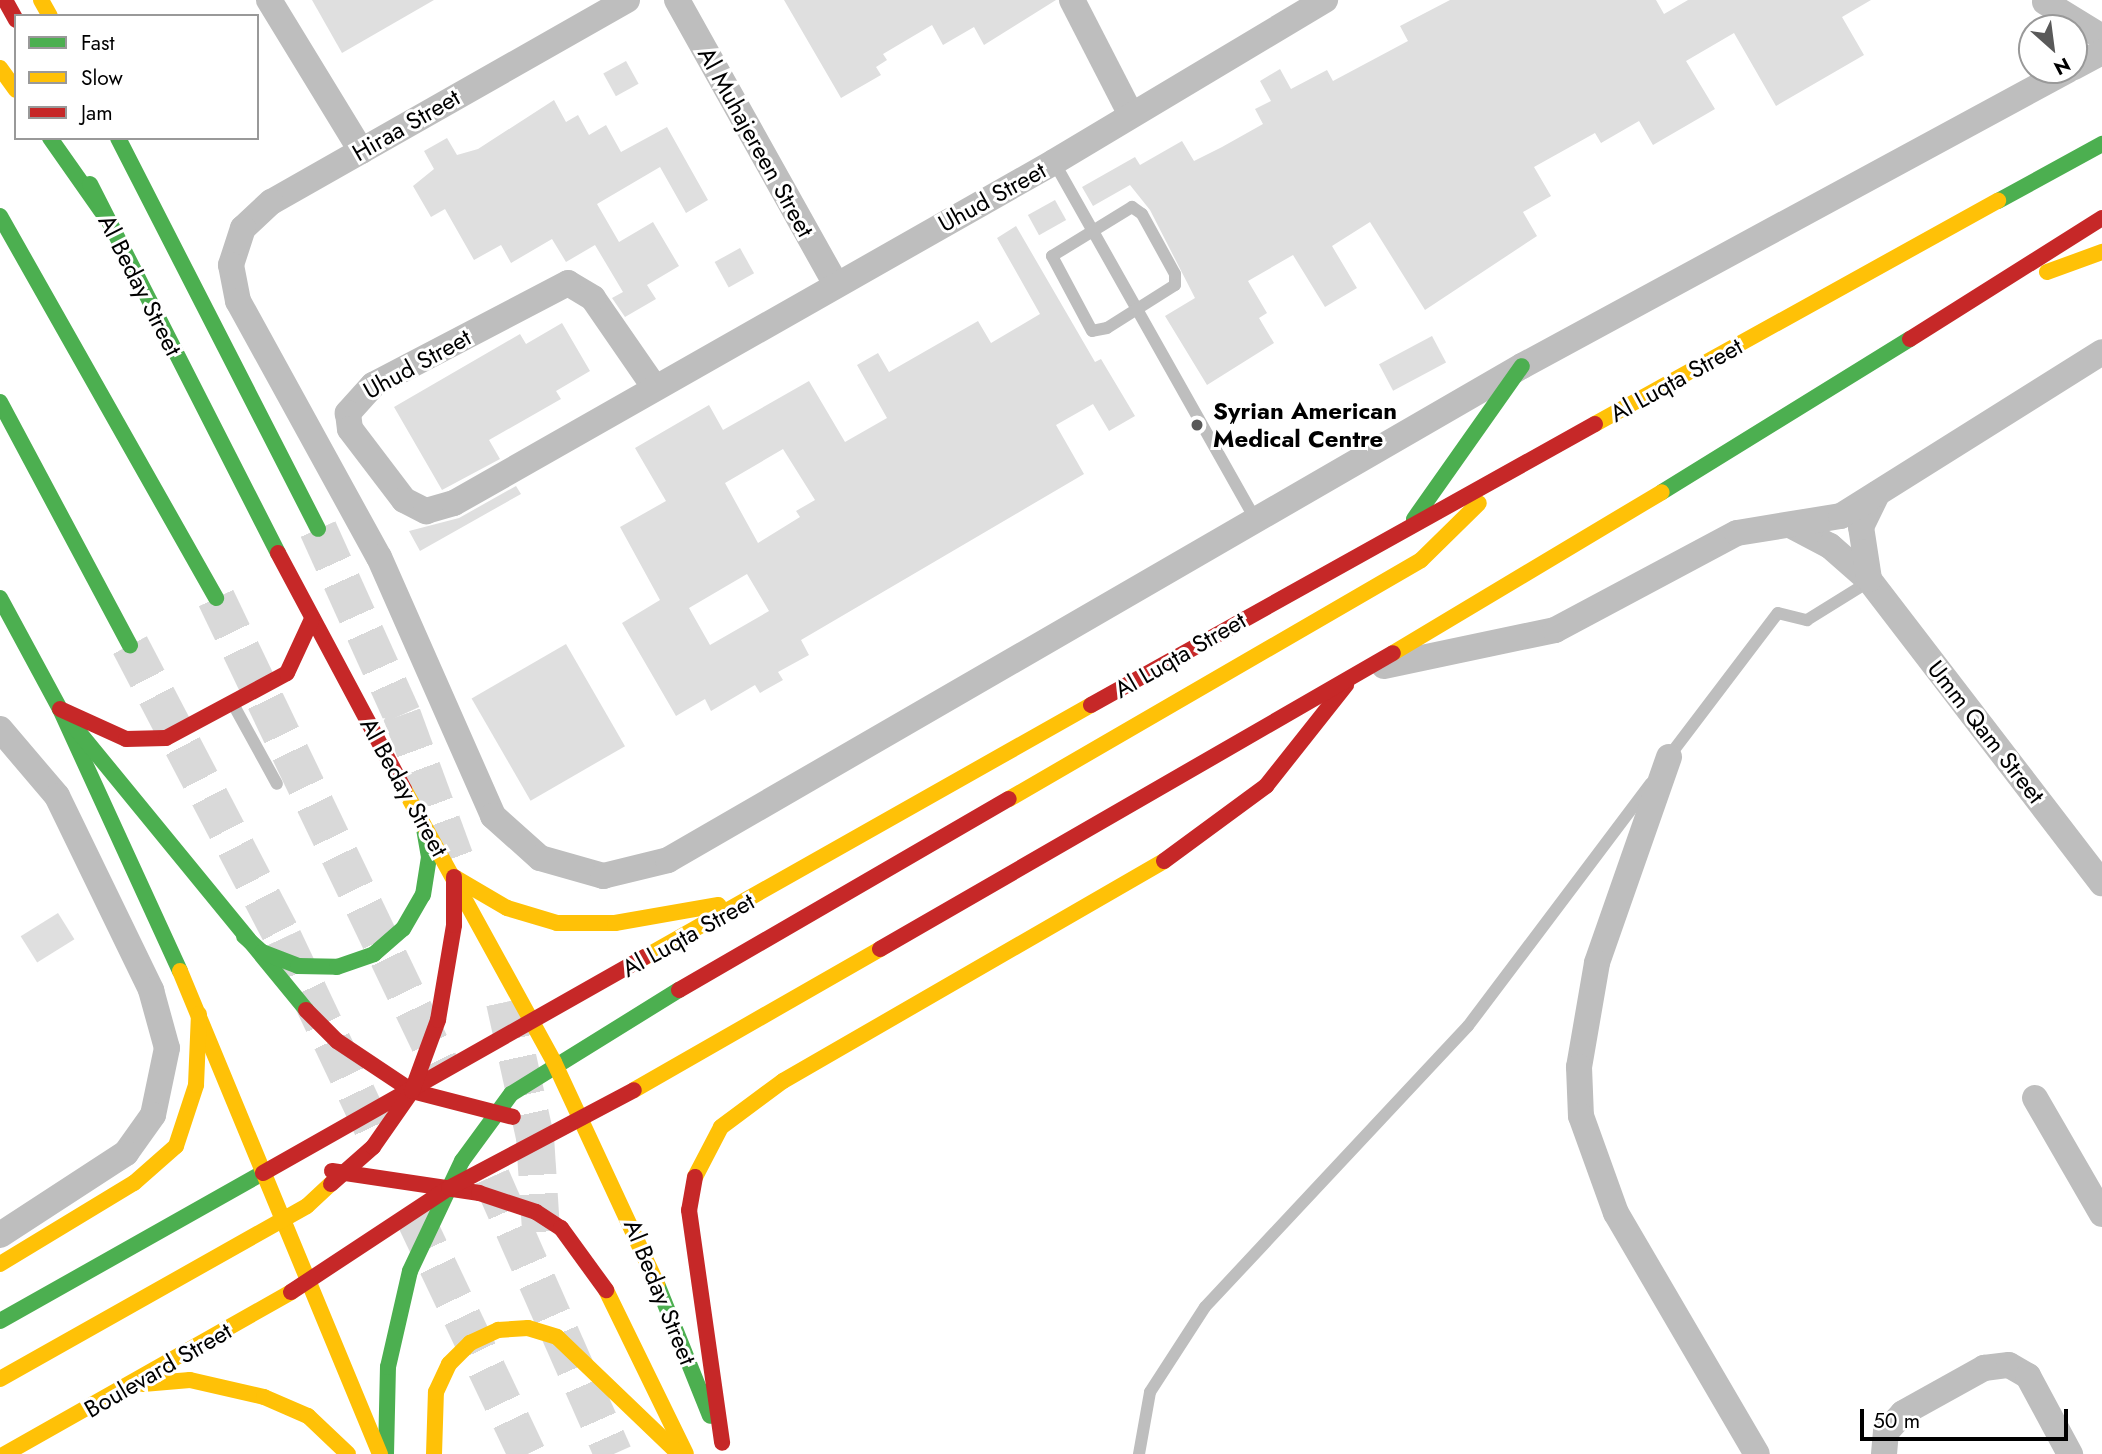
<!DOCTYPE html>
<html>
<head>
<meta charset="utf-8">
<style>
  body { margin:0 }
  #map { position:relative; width:2102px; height:1454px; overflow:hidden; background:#fff; font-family:Jost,sans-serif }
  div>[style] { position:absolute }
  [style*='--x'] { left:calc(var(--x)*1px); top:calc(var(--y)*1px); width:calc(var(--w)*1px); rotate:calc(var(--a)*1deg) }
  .building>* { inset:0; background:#dfdfdf; transform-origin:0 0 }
  .highway-tunnel>* { height:38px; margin-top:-19px; transform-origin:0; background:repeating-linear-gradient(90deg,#d9d9d9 0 38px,transparent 0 57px) }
  .lane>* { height:12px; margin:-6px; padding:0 6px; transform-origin:6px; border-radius:6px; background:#bebebe }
  .street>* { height:26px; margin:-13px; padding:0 13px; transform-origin:13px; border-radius:13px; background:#bebebe }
  .fast>* { height:16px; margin:-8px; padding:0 8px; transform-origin:8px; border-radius:8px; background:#4caf50 }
  .slow>* { height:16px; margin:-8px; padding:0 8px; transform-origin:8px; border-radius:8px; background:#ffc107 }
  .jam>* { height:16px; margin:-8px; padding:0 8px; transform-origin:8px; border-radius:8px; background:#c62828 }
  .dots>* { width:19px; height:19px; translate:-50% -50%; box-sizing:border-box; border:4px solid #fff; border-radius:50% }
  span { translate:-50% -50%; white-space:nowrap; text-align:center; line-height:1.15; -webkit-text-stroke:6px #fff; paint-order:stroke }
  .street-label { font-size:24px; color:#000 }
  .poi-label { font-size:24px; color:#000; font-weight:700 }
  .left { translate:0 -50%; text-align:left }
  .legend { position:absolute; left:14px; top:14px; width:245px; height:126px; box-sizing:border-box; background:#fff; border:2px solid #999; margin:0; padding:9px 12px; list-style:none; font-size:21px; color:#000 }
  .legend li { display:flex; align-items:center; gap:14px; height:35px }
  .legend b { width:35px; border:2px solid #999 }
  .north { position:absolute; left:2018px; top:14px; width:70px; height:70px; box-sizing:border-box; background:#fff; border:2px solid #999; border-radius:50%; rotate:152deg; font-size:19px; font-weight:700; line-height:28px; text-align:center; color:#000 }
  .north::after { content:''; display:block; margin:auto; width:24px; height:32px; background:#595959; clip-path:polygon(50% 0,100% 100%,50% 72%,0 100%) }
  .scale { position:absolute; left:1860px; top:1409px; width:208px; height:32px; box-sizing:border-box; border:4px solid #000; border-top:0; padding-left:9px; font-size:21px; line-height:24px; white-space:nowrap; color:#000; -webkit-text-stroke:5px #fff; paint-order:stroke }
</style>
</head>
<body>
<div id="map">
  <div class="building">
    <i style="clip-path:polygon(312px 0,434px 0,342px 53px)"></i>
    <i style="clip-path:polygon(784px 0,1056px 0,984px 45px,974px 27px,943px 45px,932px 25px,883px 54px,887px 60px,876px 67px,881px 75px,841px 98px)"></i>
    <i style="clip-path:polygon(1450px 0,1656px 0,1664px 14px,1688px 0,1871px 0,1842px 17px,1864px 55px,1776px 106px,1734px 33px,1686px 61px,1715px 109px,1653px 145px,1639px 121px,1601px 143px,1595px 133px,1534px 167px,1551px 196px,1523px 212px,1537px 236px,1425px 310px,1370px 222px,1332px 246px,1357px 288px,1325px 307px,1293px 255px,1248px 281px,1267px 313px,1259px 318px,1274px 343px,1207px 385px,1165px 316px,1195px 298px,1150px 210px,1130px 185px,1093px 206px,1082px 187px,1135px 157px,1140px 165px,1182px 141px,1194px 161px,1222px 147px,1263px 124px,1255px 109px,1271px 101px,1260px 81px,1280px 69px,1291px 89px,1327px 70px,1333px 81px,1408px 41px,1400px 26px)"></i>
    <i style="left:626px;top:61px;width:26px;height:26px;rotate:61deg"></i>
    <i style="clip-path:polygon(554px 100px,566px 122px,578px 115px,589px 135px,606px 125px,621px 152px,667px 127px,708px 200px,686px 213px,660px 167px,597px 204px,619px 242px,653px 222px,679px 266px,647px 285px,656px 299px,625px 317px,612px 298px,623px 292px,595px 245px,566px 262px,552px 239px,511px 263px,501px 245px,474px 260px,445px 209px,431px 217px,413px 186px,434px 169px,424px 151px,447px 138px,457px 155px,478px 149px)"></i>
    <i style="left:1055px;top:200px;width:23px;height:31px;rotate:61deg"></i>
    <i style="clip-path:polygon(evenodd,1016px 226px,1095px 362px,1101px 359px,1135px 416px,1109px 431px,1093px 404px,1056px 425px,1084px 474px,801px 640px,809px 655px,778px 672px,783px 680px,760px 693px,755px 685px,711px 711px,705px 699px,676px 716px,622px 623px,660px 600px,620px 527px,666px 501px,635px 448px,709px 405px,723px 430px,809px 381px,845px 442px,887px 418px,857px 365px,878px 353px,889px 372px,978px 321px,991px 343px,1040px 314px,997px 238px,1016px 226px,783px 449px,815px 500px,796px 511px,800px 517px,758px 543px,725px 483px,783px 449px,1016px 226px,747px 574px,769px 611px,710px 645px,689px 608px,747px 574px)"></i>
    <i style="left:740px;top:248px;width:29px;height:29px;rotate:61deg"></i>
    <i style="clip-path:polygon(562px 323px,590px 371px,556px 391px,561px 399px,489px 440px,500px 459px,442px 490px,394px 407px,520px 334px,526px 344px)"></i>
    <i style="left:1432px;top:336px;width:30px;height:60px;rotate:62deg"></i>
    <i style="clip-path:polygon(516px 486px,521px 494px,420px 551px,409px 531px,459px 518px)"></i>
    <i style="left:566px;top:644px;width:118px;height:109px;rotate:60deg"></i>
    <i style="left:58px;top:913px;width:31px;height:44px;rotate:58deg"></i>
  </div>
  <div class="highway-tunnel">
    <i style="--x:318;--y:529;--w:204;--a:65.7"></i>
    <i style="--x:402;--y:715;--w:157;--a:69.8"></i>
    <i style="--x:216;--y:598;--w:518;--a:64.37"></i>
    <i style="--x:130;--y:645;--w:331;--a:62.4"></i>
    <i style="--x:283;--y:938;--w:227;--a:64.7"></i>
    <i style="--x:505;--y:1002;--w:138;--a:77.5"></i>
    <i style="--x:535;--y:1137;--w:109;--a:86.3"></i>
    <i style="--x:491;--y:1177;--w:303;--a:66.2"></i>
    <i style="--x:413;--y:1214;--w:266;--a:64.6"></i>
  </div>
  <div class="lane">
    <i style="--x:1054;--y:162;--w:409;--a:60.6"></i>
    <i style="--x:1132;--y:207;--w:12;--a:35"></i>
    <i style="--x:1142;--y:214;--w:68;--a:61.2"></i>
    <i style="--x:1175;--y:274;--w:11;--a:90"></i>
    <i style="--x:1175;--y:285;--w:80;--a:147.7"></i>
    <i style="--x:1107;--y:328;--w:15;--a:169"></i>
    <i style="--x:1092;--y:331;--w:85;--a:-118.1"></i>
    <i style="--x:1052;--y:256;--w:94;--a:-31.5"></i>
    <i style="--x:233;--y:704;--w:91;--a:61.2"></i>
    <i style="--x:1667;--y:759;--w:183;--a:-52.8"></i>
    <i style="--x:1778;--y:613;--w:30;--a:14"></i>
    <i style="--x:1807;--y:620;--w:74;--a:-31.8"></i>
    <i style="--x:1139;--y:1454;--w:63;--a:-79.9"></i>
    <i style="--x:1150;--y:1392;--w:101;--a:-57.1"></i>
    <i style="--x:1205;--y:1307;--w:385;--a:-46.9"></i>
    <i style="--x:1468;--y:1026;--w:304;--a:-53"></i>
  </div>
  <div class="street">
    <i style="--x:269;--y:0;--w:177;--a:58.6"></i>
    <i style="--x:627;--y:0;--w:409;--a:150.4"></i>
    <i style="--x:271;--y:202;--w:38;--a:137"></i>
    <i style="--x:243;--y:228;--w:39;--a:108"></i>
    <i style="--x:231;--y:265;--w:37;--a:79"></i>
    <i style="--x:238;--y:301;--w:292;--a:61.2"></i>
    <i style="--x:379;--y:557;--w:283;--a:66.2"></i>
    <i style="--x:493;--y:816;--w:63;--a:41.8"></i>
    <i style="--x:540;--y:858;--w:66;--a:15.9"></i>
    <i style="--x:603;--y:876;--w:67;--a:-13.8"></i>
    <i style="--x:668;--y:860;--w:987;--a:-30.05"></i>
    <i style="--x:1522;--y:366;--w:621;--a:-28.46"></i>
    <i style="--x:677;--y:0;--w:325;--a:60.8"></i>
    <i style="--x:1072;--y:0;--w:127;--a:62.8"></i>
    <i style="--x:2045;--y:2;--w:67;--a:31.6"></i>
    <i style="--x:2074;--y:67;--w:32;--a:-28"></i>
    <i style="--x:655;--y:388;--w:109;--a:-124.6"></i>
    <i style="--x:593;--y:298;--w:29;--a:-149"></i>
    <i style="--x:568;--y:283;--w:220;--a:152.4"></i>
    <i style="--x:373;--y:385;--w:38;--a:132"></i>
    <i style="--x:348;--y:413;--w:16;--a:83"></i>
    <i style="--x:350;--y:429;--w:89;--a:52.7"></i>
    <i style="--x:404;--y:500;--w:25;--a:27"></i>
    <i style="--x:426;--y:511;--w:29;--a:-16"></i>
    <i style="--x:454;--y:503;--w:690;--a:-29.61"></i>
    <i style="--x:1054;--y:162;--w:316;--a:-30.9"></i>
    <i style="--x:1790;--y:525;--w:45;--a:27.7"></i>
    <i style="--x:1830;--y:546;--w:53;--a:41.2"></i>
    <i style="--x:1870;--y:581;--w:381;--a:52.5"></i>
    <i style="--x:1869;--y:579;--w:53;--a:-98.7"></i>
    <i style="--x:1861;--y:527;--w:37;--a:-64"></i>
    <i style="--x:1384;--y:666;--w:175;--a:-11.9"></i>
    <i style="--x:1555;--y:630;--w:206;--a:-28.1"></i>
    <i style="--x:1737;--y:533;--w:105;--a:-9.3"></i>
    <i style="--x:1841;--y:516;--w:308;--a:-32.1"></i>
    <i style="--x:0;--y:729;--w:88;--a:49.6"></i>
    <i style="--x:57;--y:796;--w:216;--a:64.1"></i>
    <i style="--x:151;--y:990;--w:60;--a:74.6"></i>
    <i style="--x:167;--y:1048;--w:68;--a:101.8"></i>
    <i style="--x:153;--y:1115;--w:47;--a:125.4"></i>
    <i style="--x:126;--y:1153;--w:150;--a:146.9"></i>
    <i style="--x:1669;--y:757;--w:218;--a:109.3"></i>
    <i style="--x:1597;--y:963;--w:106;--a:99.8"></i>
    <i style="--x:1579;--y:1067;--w:49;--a:87.7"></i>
    <i style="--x:1581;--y:1116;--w:103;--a:70.2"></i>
    <i style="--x:1616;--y:1213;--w:279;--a:59.7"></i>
    <i style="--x:2035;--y:1098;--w:134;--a:60"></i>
    <i style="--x:1884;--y:1454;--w:22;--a:-85"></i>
    <i style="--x:1886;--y:1432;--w:25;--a:-48"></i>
    <i style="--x:1903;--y:1413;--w:93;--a:-29.1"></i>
    <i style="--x:1984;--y:1368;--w:25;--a:-7"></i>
    <i style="--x:2009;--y:1365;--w:22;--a:30"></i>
    <i style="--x:2028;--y:1376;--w:89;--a:61.7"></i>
  </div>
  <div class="fast">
    <i style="--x:50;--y:138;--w:90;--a:54.9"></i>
    <i style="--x:118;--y:138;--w:439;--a:62.9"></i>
    <i style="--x:90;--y:184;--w:414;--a:63"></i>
    <i style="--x:1998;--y:201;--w:119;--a:-28.7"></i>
    <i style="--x:0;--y:216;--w:439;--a:60.5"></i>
    <i style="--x:0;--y:402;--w:276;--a:61.9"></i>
    <i style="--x:1662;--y:492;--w:291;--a:-31.7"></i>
    <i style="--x:1414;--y:519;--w:187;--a:-54.8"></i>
    <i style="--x:0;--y:598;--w:126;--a:61.6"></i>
    <i style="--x:60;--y:709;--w:288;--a:65.4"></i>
    <i style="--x:60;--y:709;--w:389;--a:50.7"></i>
    <i style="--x:244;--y:936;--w:24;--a:42"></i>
    <i style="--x:262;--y:952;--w:39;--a:21"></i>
    <i style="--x:298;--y:966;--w:39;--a:1"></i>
    <i style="--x:337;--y:967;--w:39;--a:-19"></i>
    <i style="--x:374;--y:954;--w:38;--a:-41"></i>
    <i style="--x:403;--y:929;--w:39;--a:-60"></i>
    <i style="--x:423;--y:895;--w:38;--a:-81"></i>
    <i style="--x:429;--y:857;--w:28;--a:-100"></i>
    <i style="--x:657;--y:1284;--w:142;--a:68.1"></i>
    <i style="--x:0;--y:1321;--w:302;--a:-29.4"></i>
    <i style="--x:386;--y:1454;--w:87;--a:-88.7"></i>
    <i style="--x:388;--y:1367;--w:98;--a:-77.1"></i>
    <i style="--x:410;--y:1271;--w:122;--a:-64.7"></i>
    <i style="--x:462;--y:1161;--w:83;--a:-53.8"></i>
    <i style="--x:511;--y:1094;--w:198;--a:-31.8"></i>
  </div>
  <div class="slow">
    <i style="--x:41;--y:0;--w:18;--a:61"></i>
    <i style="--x:0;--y:68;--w:27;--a:54"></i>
    <i style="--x:2047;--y:272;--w:59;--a:-20"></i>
    <i style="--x:1595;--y:424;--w:461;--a:-29"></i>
    <i style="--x:1393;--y:653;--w:313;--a:-30.9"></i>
    <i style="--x:404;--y:789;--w:311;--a:61.2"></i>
    <i style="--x:554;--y:1062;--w:245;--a:65.1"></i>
    <i style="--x:1009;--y:799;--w:476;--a:-30.1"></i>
    <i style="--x:1421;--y:560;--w:81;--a:-44.5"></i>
    <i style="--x:454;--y:877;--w:61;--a:30.3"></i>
    <i style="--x:507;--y:908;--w:52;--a:16.7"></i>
    <i style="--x:557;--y:923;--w:58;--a:0"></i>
    <i style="--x:615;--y:923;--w:105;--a:-9.9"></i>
    <i style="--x:645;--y:957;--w:512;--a:-29.47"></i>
    <i style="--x:180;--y:971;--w:523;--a:67.51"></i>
    <i style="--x:634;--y:1090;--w:284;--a:-29.8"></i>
    <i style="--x:695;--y:1177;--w:56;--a:-62.5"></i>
    <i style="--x:721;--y:1127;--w:77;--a:-36.6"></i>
    <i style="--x:783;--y:1081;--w:440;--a:-30"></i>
    <i style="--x:0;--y:1264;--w:157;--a:-31.2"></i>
    <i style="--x:134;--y:1183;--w:56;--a:-41.4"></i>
    <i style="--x:176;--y:1146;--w:64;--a:-71.8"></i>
    <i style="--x:196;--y:1085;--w:71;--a:-87.6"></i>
    <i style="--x:606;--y:1290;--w:182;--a:64"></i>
    <i style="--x:0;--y:1379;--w:352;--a:-29.4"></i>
    <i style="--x:307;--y:1206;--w:33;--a:-43"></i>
    <i style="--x:143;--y:1384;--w:47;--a:-4.9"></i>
    <i style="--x:190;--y:1380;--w:76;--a:12.9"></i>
    <i style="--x:264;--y:1397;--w:48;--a:23.4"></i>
    <i style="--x:308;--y:1416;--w:55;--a:43.5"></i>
    <i style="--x:5;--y:1454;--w:329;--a:-29.5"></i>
    <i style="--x:434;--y:1454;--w:62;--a:-88.2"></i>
    <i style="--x:436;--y:1392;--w:31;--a:-65"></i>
    <i style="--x:449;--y:1364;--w:30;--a:-45"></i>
    <i style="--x:470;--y:1343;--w:31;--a:-25"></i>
    <i style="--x:498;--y:1330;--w:30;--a:-4"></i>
    <i style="--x:528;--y:1328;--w:30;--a:17"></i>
    <i style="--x:557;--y:1337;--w:169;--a:43.8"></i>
  </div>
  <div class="jam">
    <i style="--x:5;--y:0;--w:23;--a:61"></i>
    <i style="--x:1910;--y:339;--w:227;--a:-32.2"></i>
    <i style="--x:278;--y:553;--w:268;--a:61.9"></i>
    <i style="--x:1091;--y:705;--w:577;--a:-29.14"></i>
    <i style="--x:60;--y:709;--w:72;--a:24.4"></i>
    <i style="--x:126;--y:739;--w:40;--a:-1.4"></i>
    <i style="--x:166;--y:738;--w:137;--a:-28.2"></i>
    <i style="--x:287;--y:673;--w:60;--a:-65.2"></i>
    <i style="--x:1164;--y:861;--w:127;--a:-36.3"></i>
    <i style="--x:1266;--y:786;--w:129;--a:-51.6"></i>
    <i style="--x:880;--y:949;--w:592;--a:-29.98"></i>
    <i style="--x:679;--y:990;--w:381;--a:-30.1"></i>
    <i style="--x:306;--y:1010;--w:44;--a:45"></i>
    <i style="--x:337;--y:1041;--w:90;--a:33.7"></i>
    <i style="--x:412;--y:1091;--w:104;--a:14.4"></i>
    <i style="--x:332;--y:1171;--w:149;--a:8.5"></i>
    <i style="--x:479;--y:1193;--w:60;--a:18.4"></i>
    <i style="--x:536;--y:1212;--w:30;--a:33"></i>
    <i style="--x:561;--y:1228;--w:77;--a:54"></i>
    <i style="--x:263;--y:1173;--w:439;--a:-29.5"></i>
    <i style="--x:695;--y:1177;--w:34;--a:100"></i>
    <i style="--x:689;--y:1210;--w:235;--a:81.9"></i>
    <i style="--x:331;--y:1184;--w:56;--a:-41.4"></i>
    <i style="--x:373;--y:1147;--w:68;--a:-55.1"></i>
    <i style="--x:412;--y:1091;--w:76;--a:-69.9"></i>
    <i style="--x:438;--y:1020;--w:96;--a:-80.4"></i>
    <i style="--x:454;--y:925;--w:48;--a:-90"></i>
    <i style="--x:291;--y:1292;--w:189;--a:-33.4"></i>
    <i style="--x:449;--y:1188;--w:209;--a:-27.9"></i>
  </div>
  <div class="dots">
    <i style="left:1197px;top:425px;background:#595959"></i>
  </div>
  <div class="street-label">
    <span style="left:406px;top:125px;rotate:-30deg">Hiraa Street</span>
    <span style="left:756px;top:142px;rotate:61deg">Al Muhajereen Street</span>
    <span style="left:992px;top:197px;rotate:-29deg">Uhud Street</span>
    <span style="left:140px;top:285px;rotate:63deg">Al Beday Street</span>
    <span style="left:417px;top:364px;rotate:-29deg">Uhud Street</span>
    <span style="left:1676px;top:380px;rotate:-29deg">Al Luqta Street</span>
    <span style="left:1180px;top:655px;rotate:-30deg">Al Luqta Street</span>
    <span style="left:1986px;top:732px;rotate:52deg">Umm Qam Street</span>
    <span style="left:404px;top:787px;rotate:61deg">Al Beday Street</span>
    <span style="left:688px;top:935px;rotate:-29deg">Al Luqta Street</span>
    <span style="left:660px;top:1292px;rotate:68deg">Al Beday Street</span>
    <span style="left:158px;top:1370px;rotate:-30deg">Boulevard Street</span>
  </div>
  <div class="poi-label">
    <span class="left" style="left:1213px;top:425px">Syrian American<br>Medical Centre</span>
  </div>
  <ul class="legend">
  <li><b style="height:9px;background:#4caf50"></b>Fast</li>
  <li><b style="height:9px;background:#ffc107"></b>Slow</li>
  <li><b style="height:9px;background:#c62828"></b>Jam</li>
  </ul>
  <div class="north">N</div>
  <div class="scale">50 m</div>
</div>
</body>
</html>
